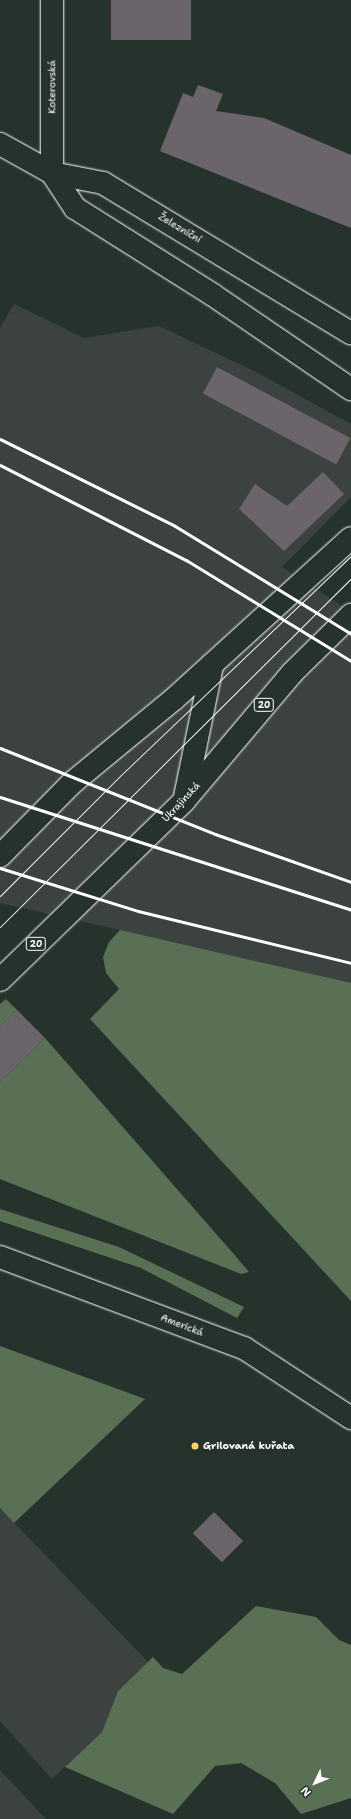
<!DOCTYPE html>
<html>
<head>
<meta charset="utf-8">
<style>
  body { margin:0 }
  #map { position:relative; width:351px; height:1819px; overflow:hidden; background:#26332d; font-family:"Shantell Sans",sans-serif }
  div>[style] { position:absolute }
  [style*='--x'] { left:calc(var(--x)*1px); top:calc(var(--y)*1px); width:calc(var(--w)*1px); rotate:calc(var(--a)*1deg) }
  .built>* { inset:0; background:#3b4240 }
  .green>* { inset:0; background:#597054 }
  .building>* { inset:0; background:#6c646b; transform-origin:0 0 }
  .roads { filter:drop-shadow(0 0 1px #fff) drop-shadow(0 0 1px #fff) }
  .tertiary>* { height:22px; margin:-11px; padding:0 11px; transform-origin:11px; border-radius:11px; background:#26332d }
  .secondary>* { height:22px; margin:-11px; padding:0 11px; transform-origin:11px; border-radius:11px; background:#26332d }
  .primary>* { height:22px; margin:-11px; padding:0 11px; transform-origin:11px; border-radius:11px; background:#26332d }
  .tram>* { height:1px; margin:-0.5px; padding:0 0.5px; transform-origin:0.5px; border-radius:0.5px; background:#fff }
  .rail>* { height:3px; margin:-1.5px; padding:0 1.5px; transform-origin:1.5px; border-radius:1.5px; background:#fff }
  .dots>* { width:11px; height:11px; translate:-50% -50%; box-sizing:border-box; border:2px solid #26332d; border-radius:50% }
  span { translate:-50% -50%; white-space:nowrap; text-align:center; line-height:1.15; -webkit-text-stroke:4px #26332d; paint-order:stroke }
  .shield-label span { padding:1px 3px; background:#26332d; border:1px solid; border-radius:3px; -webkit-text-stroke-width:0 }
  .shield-label { font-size:9px; color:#fff; font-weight:700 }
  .street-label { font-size:10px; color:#fff }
  .poi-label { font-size:10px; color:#fff; font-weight:700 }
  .left { translate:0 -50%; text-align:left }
  .north { position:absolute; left:295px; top:1763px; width:40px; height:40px; -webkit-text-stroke:3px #26332d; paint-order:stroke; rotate:227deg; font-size:11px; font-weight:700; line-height:16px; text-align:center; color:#fff }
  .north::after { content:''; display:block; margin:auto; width:14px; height:18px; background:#fff; clip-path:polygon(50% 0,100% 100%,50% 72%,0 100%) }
</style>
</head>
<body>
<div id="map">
  <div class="built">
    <i style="clip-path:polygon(14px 304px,84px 338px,159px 326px,256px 372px,351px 424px,351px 497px,282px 567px,351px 612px,351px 1022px,123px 943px,120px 930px,0 903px,0 328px)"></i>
    <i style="clip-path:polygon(0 1508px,148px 1662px,118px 1691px,102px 1732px,52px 1779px,0 1721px)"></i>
    <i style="clip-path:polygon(0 1770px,46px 1819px,0 1819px)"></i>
  </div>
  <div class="green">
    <i style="clip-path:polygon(120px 930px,351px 983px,351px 1301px,90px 1019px,119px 989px,106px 973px,103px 957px,109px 942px)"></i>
    <i style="clip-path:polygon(6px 999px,17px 1010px,0 1027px,0 1004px)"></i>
    <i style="clip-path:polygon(45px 1038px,232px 1252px,249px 1272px,241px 1274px,0 1179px,0 1082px)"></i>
    <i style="clip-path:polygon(0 1209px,119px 1247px,244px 1307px,237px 1318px,141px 1268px,0 1221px)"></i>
    <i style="clip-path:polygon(0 1346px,145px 1399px,14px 1523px,0 1508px)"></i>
    <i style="clip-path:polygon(256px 1606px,316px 1617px,339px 1640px,351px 1645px,351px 1798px,301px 1814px,275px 1783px,241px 1763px,215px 1766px,173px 1814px,65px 1767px,102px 1732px,118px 1691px,153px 1657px,163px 1668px,182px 1674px)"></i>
  </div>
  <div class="building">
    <i style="left:111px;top:0;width:80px;height:40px"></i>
    <i style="clip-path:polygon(198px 85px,223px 94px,216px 111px,264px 118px,351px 155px,351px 228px,160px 151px,183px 93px,193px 97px)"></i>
    <i style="left:217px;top:367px;width:151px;height:30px;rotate:28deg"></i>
    <i style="clip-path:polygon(323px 472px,344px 494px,284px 551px,239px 509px,255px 484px,287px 506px)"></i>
    <i style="clip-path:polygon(17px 1010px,45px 1038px,0 1082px,0 1027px)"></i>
    <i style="left:214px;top:1512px;width:41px;height:30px;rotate:45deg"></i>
  </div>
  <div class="roads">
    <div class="tertiary">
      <i style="--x:52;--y:173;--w:173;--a:-90"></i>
      <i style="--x:0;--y:1257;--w:260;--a:20.5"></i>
      <i style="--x:244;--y:1348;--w:128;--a:33.2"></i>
    </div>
    <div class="secondary">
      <i style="--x:0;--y:144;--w:60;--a:29.1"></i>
      <i style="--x:52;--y:173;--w:52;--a:11.1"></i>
      <i style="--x:103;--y:183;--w:290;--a:31.2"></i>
      <i style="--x:52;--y:173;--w:42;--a:56.7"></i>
      <i style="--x:75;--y:208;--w:163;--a:32.2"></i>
      <i style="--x:213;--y:295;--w:167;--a:34.3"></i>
    </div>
    <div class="primary">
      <i style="--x:185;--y:797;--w:135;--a:-78.4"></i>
      <i style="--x:0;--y:856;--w:103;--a:-45.4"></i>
      <i style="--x:72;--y:783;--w:132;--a:-39.5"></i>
      <i style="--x:174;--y:699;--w:239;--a:-42.3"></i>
      <i style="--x:0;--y:980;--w:257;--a:-44.2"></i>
      <i style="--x:184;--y:801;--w:167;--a:-49.8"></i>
      <i style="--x:292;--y:673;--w:83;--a:-44.5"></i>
    </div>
  </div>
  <div class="tram">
    <i style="--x:0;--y:896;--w:171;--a:-45"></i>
    <i style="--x:121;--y:775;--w:318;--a:-43.6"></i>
    <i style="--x:0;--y:927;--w:494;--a:-44.8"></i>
  </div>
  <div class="rail">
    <i style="--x:0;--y:439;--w:195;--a:26.4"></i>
    <i style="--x:175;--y:526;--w:206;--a:31.5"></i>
    <i style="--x:0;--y:465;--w:209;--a:27.1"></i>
    <i style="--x:186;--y:560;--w:193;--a:31.5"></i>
    <i style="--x:0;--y:748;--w:232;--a:21.8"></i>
    <i style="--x:215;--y:834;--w:144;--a:19.4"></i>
    <i style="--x:0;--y:797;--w:369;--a:17.8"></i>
    <i style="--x:0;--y:868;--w:145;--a:17.3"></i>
    <i style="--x:138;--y:911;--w:219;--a:13.7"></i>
  </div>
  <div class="dots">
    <i style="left:195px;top:1446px;background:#ffd166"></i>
  </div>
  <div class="shield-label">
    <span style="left:264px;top:705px">20</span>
    <span style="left:36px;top:944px">20</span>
  </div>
  <div class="street-label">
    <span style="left:52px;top:87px;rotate:-90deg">Koterovská</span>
    <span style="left:180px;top:228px;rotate:31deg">Železniční</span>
    <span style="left:181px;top:802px;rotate:-47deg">Ukrajinská</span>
    <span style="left:182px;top:1325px;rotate:21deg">Americká</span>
  </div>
  <div class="poi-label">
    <span class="left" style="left:203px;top:1446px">Grilovaná kuřata</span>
  </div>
  <div class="north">N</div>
</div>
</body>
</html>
